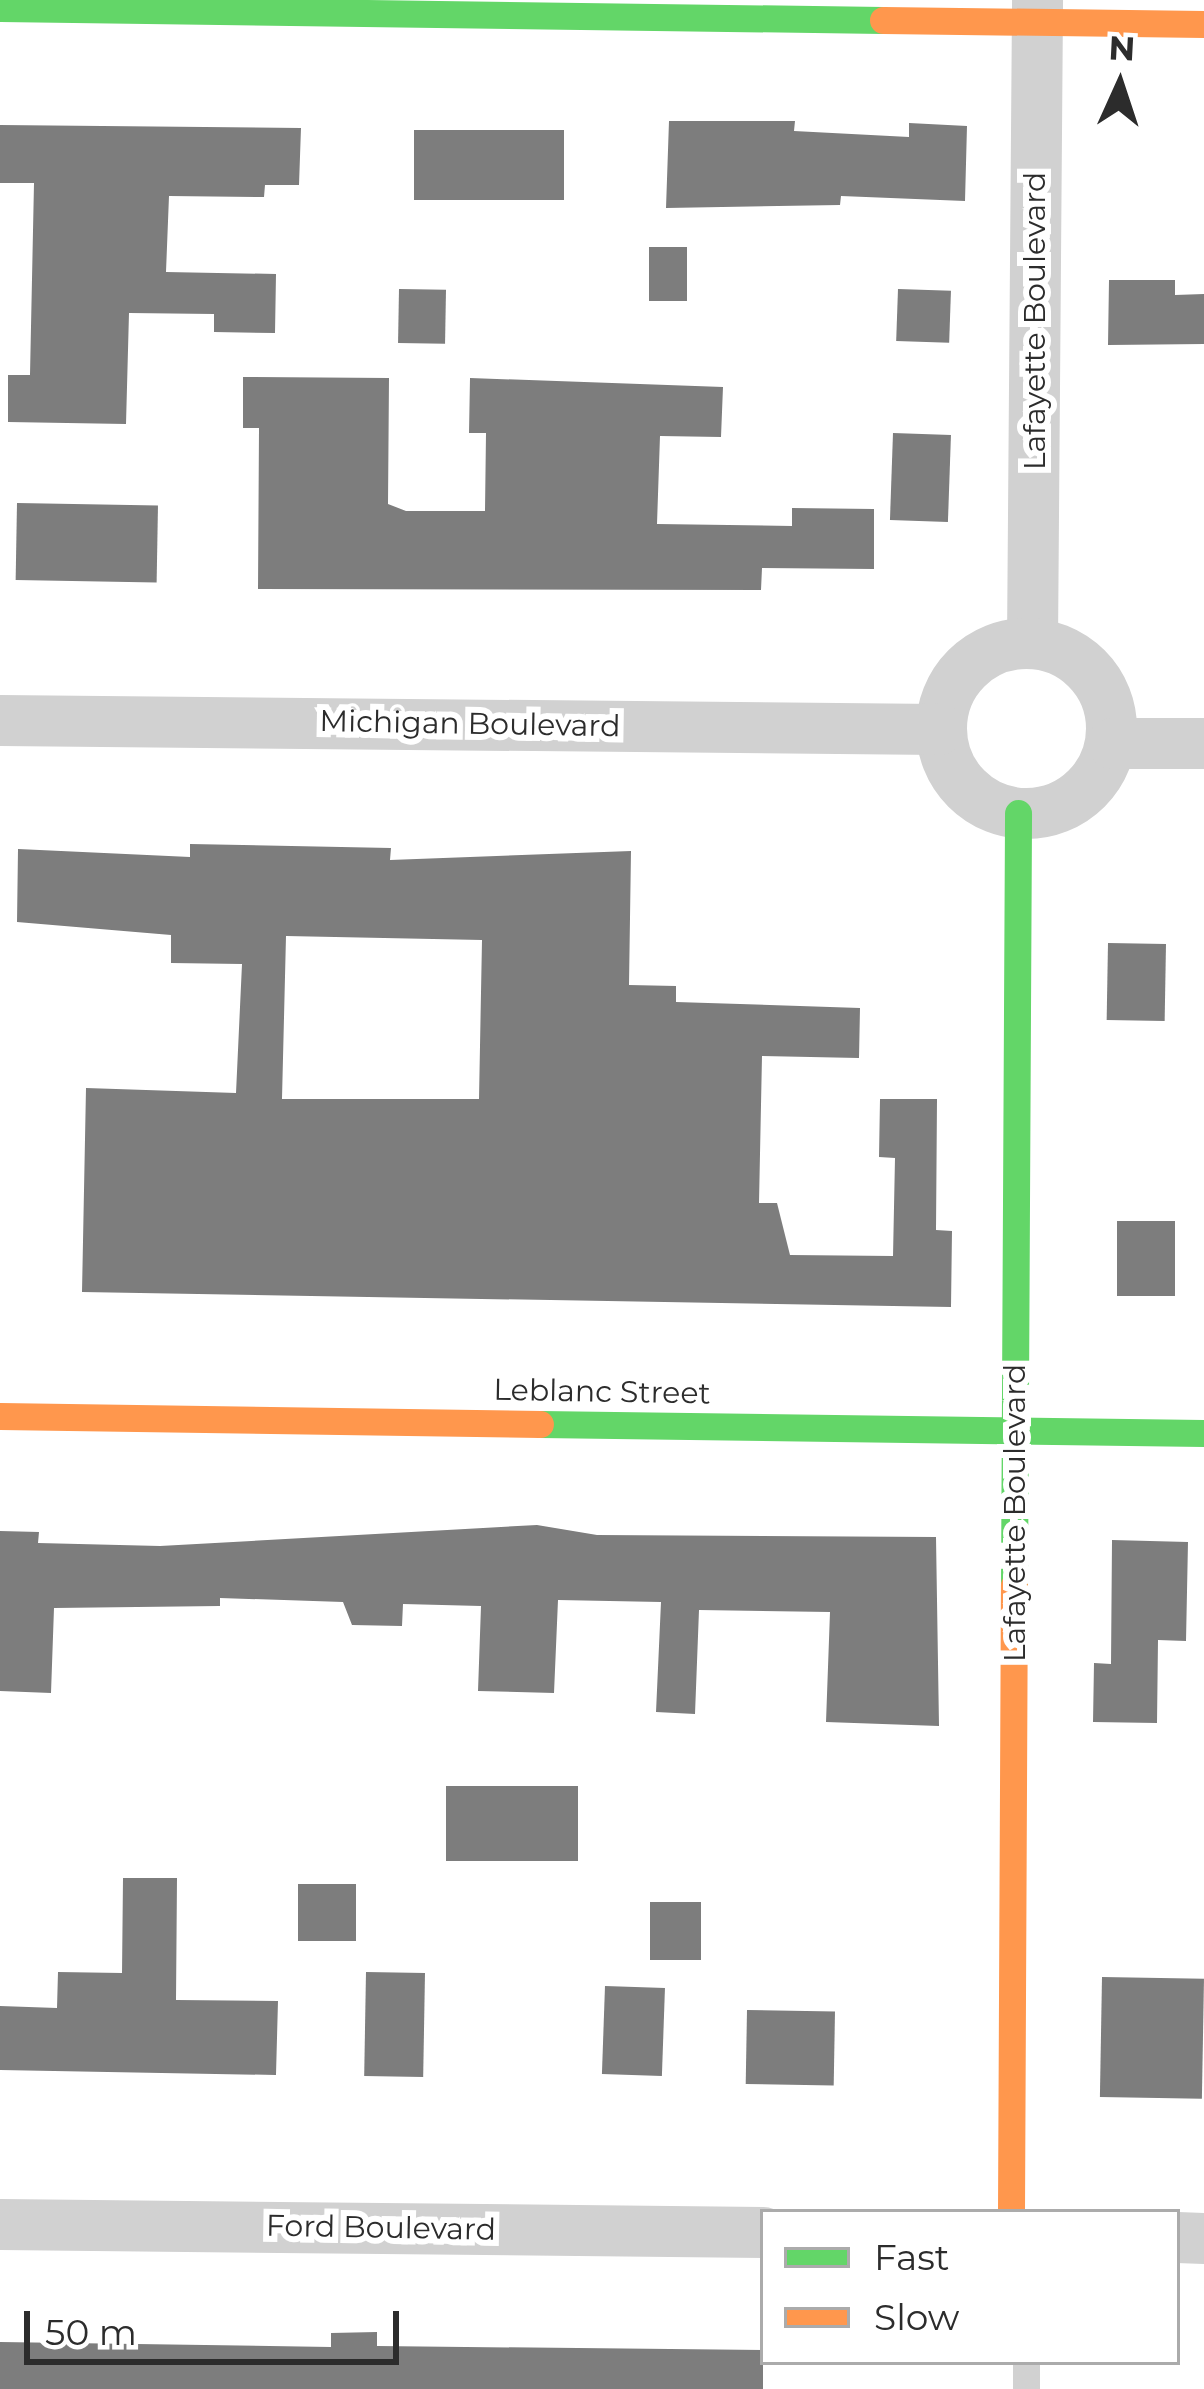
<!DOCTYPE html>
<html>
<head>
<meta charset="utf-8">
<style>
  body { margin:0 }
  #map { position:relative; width:1204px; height:2389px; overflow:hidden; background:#fff; font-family:Montserrat,sans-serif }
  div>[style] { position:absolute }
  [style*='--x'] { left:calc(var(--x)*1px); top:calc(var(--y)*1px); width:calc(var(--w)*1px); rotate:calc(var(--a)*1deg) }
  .building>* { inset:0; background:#7d7d7d; transform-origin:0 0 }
  .lane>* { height:27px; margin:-13.5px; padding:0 13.5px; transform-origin:13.5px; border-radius:13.5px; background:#d1d1d1 }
  .street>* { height:51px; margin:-25.5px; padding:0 25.5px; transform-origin:25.5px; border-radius:25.5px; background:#d1d1d1 }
  .street>.ring { margin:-25.5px; padding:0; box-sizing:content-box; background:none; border:51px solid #d1d1d1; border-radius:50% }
  .fast>* { height:27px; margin:-13.5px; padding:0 13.5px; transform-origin:13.5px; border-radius:13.5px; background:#63d668 }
  .slow>* { height:27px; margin:-13.5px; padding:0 13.5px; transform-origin:13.5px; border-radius:13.5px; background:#ff974d }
  span { translate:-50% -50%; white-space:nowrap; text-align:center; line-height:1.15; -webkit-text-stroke:12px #fff; paint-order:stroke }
  .street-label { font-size:30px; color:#2c2c2c }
  .legend { position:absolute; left:760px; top:2209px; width:420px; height:156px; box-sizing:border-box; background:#fff; border:3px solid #ababab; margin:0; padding:15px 21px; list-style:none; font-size:36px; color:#2c2c2c }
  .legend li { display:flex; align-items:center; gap:24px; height:60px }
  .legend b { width:60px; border:3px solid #ababab }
  .north { position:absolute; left:1060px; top:24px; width:120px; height:120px; -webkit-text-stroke:9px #fff; paint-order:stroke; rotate:3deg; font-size:33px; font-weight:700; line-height:48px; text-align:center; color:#2c2c2c }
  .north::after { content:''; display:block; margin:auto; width:42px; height:54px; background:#2c2c2c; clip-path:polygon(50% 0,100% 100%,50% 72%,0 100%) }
  .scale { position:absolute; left:24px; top:2311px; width:375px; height:54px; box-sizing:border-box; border:6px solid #2c2c2c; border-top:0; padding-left:15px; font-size:36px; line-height:42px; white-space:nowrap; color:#2c2c2c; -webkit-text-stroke:9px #fff; paint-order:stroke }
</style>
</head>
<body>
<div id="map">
  <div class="building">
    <i style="clip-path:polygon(669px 121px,795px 121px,794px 131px,909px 137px,909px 123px,967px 126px,965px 201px,841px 196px,840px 205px,666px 208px)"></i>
    <i style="clip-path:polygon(0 125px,301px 128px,299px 185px,265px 185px,264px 197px,169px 196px,166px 272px,276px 274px,275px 333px,214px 332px,214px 314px,129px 313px,126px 424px,8px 422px,8px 375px,30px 375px,34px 183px,0 183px)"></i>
    <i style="left:414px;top:130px;width:150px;height:70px"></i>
    <i style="left:649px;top:247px;width:38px;height:54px"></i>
    <i style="clip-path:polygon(1109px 280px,1175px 280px,1175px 295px,1204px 294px,1204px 344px,1108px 345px)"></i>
    <i style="left:399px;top:289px;width:47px;height:54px;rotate:1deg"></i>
    <i style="left:898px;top:289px;width:53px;height:52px;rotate:2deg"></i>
    <i style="clip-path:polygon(243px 377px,389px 378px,388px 504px,406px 511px,485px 511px,486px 433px,469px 433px,470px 378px,723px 387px,721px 437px,660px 436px,657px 524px,792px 526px,792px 508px,874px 509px,874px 569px,762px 568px,761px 590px,258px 589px,259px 428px,243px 428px)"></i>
    <i style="left:893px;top:433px;width:58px;height:87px;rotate:2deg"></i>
    <i style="left:17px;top:503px;width:141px;height:77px;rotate:1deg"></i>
    <i style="clip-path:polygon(evenodd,190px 844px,391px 848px,390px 860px,631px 851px,629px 985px,676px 986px,676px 1002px,860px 1008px,859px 1058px,762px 1056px,759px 1203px,777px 1203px,790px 1255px,893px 1256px,895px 1158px,879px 1157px,880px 1099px,937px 1099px,936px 1230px,952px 1231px,951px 1307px,82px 1292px,86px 1088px,236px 1093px,242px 964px,171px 963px,171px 935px,17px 922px,18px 849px,190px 857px,190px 844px,286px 936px,482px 940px,479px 1099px,282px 1099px,286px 936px)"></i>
    <i style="left:1108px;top:943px;width:58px;height:77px;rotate:1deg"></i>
    <i style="left:1117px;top:1221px;width:58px;height:75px"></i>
    <i style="clip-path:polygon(537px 1525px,597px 1535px,936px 1537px,939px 1726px,826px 1722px,830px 1612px,699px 1610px,695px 1714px,656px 1712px,661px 1602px,558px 1600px,554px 1693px,478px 1691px,481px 1606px,403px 1604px,402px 1626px,352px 1625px,343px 1602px,220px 1598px,220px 1606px,54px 1608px,51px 1693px,0 1691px,0 1531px,39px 1532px,38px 1543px,160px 1546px)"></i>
    <i style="clip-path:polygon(1112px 1540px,1188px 1542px,1186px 1641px,1158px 1640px,1157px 1723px,1093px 1722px,1094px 1663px,1111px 1664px)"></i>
    <i style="left:578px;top:1786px;width:75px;height:132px;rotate:90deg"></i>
    <i style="clip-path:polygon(123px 1878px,177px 1878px,176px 2000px,278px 2001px,276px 2075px,0 2070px,0 2006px,57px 2008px,58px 1972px,122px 1973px)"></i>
    <i style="left:298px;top:1884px;width:58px;height:57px"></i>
    <i style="left:650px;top:1902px;width:51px;height:58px"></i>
    <i style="left:366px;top:1972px;width:59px;height:104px;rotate:1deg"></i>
    <i style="left:1102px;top:1977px;width:102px;height:120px;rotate:1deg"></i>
    <i style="left:605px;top:1986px;width:60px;height:88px;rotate:2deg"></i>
    <i style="left:747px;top:2010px;width:88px;height:74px;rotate:1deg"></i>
    <i style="clip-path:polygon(377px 2332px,377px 2346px,763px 2350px,763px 2389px,0 2389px,0 2342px,331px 2347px,331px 2333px)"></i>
  </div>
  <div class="lane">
    <i style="--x:1026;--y:2389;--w:27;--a:-90"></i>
  </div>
  <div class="street">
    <i style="--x:1032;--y:642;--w:642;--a:-89.55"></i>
    <i class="ring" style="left:941px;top:643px;width:119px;height:119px"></i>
    <i style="--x:0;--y:720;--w:939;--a:0.55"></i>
    <i style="--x:1112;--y:743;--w:92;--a:0"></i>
    <i style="--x:0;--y:2224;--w:763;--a:0.6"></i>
    <i style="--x:1177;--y:2237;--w:27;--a:2"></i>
  </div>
  <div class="fast">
    <i style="--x:0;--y:8;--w:883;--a:0.78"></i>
    <i style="--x:540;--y:1424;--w:664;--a:0.78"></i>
    <i style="--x:1014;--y:1585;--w:772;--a:-89.7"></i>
  </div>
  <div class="slow">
    <i style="--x:883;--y:20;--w:321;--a:0.7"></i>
    <i style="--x:0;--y:1416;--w:540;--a:0.85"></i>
    <i style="--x:1011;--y:2212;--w:627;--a:-89.73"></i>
  </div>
  <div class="street-label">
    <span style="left:1035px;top:321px;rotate:-90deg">Lafayette Boulevard</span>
    <span style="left:470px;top:724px;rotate:1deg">Michigan Boulevard</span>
    <span style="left:602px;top:1392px;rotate:1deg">Leblanc Street</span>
    <span style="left:1015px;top:1513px;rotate:-90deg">Lafayette Boulevard</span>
    <span style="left:381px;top:2228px;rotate:1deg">Ford Boulevard</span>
  </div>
  <ul class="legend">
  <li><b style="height:15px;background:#63d668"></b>Fast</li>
  <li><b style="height:15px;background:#ff974d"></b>Slow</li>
  </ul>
  <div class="north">N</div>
  <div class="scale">50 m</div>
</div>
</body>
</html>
